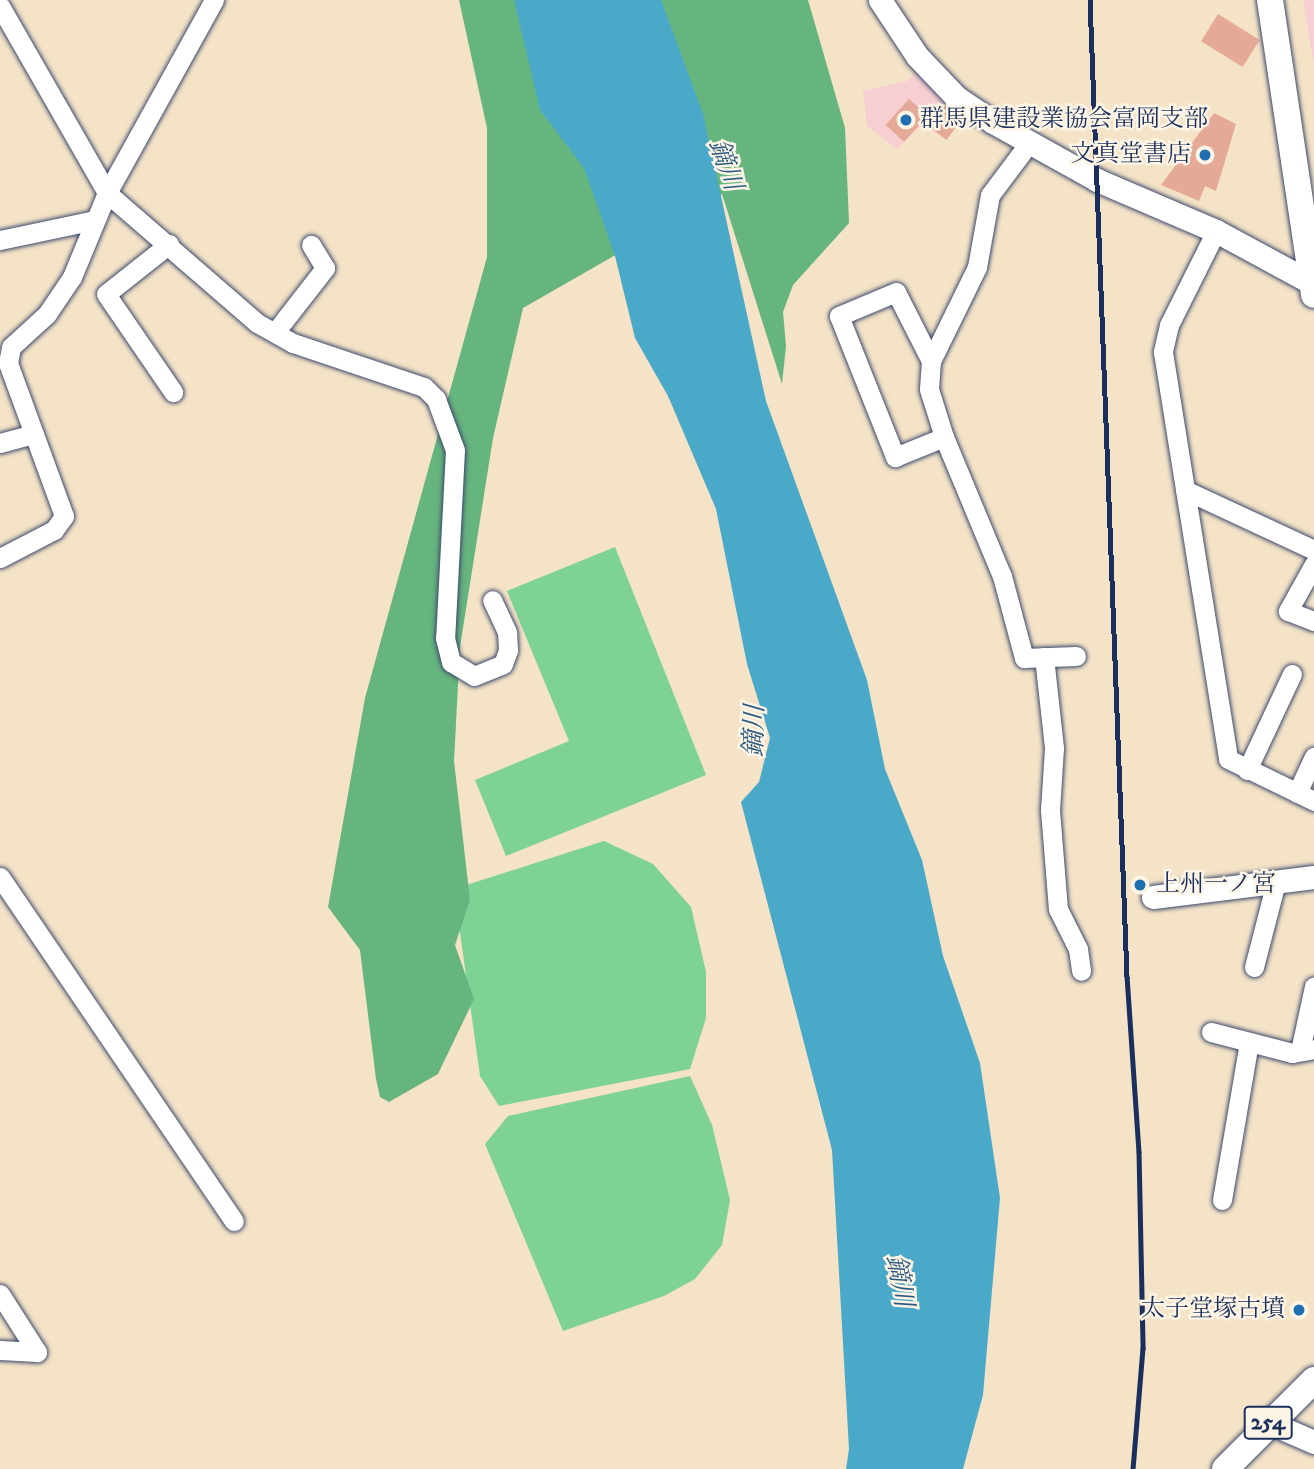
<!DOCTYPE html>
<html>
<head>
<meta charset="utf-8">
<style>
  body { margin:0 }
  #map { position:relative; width:1314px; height:1469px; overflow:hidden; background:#f4e3c7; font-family:"IM FELL DW Pica","Noto Serif JP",serif }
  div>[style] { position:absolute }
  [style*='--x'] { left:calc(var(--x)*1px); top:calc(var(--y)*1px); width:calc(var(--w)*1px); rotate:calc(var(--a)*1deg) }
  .built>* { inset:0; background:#f7cfd2 }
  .green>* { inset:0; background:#7ed295 }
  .forest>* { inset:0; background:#66b47e }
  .water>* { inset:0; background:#4aa9c9 }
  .building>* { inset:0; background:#e5a997; transform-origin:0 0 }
  .roads { filter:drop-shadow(0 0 2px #3c4a6e) drop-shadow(0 0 2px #3c4a6e) }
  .minor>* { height:19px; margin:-9.5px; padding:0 9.5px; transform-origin:9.5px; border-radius:9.5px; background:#fff }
  .major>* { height:23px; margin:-11.5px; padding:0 11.5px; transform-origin:11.5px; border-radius:11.5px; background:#fff }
  .highway>* { height:26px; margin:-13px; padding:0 13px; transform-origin:13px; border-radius:13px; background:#fff }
  .rail>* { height:4.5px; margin:-2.25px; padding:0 2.25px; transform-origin:2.25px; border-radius:2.25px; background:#1b2f5e }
  .dots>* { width:19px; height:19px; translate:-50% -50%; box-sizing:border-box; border:4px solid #fcf5e5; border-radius:50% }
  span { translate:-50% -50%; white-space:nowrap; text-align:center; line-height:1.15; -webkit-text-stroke:5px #fcf5e5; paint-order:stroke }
  .shield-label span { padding:2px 5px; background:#fcf5e5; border:2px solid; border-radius:5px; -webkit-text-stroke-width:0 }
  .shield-label { font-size:23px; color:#1b2f5e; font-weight:700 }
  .poi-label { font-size:24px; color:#1b2f5e }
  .left { translate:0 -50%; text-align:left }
  .right { translate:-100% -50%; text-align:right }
  .water-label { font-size:26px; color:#2b5a83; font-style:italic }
</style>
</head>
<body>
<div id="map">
  <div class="built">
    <i style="clip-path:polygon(1303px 0,1314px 0,1314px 66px)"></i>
    <i style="clip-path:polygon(918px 70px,946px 101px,897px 149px,867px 126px,863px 91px,907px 81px)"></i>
  </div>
  <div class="green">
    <i style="clip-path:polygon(615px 547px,706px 775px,506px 856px,475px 780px,569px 741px,507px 591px)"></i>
    <i style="clip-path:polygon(604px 841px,653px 864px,691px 907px,706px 972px,706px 1018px,690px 1069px,499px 1106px,480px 1076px,454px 889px)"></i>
    <i style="clip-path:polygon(690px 1076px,712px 1125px,730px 1200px,722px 1245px,695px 1279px,664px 1296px,563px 1331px,485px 1144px,508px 1116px)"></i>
  </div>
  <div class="forest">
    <i style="clip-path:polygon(459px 0,808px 0,845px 128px,849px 223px,793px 285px,783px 312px,786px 346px,782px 384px,722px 194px,523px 308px,493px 438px,460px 647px,454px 761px,470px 900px,455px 945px,474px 999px,438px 1074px,389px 1102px,380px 1097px,376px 1079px,360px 950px,328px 907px,365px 698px,487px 257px,487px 128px)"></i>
  </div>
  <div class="water">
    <i style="clip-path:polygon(514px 0,661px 0,703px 114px,766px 401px,867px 680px,885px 769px,922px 860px,943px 956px,980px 1063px,1000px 1198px,983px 1395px,963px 1469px,846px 1469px,849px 1449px,832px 1150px,741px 802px,759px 782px,770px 738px,747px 664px,716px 509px,668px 396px,635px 338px,615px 256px,584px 168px,540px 110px)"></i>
  </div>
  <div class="building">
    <i style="left:1218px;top:14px;width:49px;height:32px;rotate:32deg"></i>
    <i style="left:909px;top:99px;width:25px;height:35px;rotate:42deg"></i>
    <i style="left:943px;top:104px;width:24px;height:27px;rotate:36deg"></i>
    <i style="clip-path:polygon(1214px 113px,1236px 124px,1216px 191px,1205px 186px,1199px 201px,1161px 185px)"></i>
  </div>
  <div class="roads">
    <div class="minor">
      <i style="--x:0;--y:6;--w:215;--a:60.2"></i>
      <i style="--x:107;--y:193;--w:198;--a:40.9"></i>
      <i style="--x:257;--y:323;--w:41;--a:29.1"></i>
      <i style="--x:293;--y:343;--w:138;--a:18.6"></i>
      <i style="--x:424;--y:387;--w:17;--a:45"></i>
      <i style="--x:436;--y:399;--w:54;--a:69.6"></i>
      <i style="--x:455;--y:450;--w:188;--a:93"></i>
      <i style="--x:445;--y:638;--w:25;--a:76"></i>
      <i style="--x:451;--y:662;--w:27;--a:31"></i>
      <i style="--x:474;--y:676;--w:31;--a:-22"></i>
      <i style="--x:503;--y:664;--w:15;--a:-70"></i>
      <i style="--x:508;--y:650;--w:18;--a:-93"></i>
      <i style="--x:507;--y:632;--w:35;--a:-115"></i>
      <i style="--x:1216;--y:231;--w:105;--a:116.6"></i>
      <i style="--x:1169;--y:325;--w:28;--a:103"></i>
      <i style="--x:1163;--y:352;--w:412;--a:80.9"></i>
      <i style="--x:1228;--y:759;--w:96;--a:26"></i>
      <i style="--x:0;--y:240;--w:97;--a:-11.9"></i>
      <i style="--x:169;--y:244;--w:80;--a:141.6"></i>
      <i style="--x:106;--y:294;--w:119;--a:55.6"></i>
      <i style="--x:276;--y:331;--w:80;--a:-52.1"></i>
      <i style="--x:325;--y:268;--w:27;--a:-121"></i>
      <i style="--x:931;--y:361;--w:77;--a:-116.9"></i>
      <i style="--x:896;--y:292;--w:62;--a:157.2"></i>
      <i style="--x:839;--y:316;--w:152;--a:68.3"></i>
      <i style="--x:895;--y:457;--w:53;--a:-22.2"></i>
      <i style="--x:944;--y:437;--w:151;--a:67.4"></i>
      <i style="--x:1002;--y:576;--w:85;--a:75"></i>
      <i style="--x:1024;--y:658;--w:52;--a:-2.2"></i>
      <i style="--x:944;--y:437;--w:50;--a:-107.4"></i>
      <i style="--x:929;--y:389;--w:28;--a:-86"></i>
      <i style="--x:931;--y:361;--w:105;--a:-63.9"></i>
      <i style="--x:977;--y:267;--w:73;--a:-79.8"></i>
      <i style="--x:990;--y:195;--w:65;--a:-53.1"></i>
      <i style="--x:0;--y:443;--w:35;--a:-15"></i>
      <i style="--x:1185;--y:490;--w:142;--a:24.9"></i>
      <i style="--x:0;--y:558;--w:61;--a:-27.4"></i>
      <i style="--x:54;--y:530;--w:17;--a:-54"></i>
      <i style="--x:64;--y:516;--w:163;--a:-110.1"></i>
      <i style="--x:8;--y:363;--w:16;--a:-79"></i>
      <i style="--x:11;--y:347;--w:49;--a:-42.5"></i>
      <i style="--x:47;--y:314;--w:45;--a:-56"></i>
      <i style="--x:72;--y:277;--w:91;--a:-67.4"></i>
      <i style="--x:107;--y:193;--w:221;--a:-61"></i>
      <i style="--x:1314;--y:564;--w:54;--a:119"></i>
      <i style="--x:1288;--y:611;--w:28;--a:21"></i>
      <i style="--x:1044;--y:657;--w:92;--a:83.7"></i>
      <i style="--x:1054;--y:748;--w:62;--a:93.7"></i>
      <i style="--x:1050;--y:810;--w:99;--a:85.4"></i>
      <i style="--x:1058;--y:909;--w:45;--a:63.4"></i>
      <i style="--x:1078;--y:949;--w:22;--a:82"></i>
      <i style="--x:1247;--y:770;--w:106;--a:-64.9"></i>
      <i style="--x:1297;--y:793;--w:40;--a:-65"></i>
      <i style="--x:0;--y:877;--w:416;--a:55.8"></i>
      <i style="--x:1254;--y:967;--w:88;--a:-75.5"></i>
      <i style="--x:1211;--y:1032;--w:84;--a:14.5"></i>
      <i style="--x:1292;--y:1053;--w:22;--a:-10"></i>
      <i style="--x:1300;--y:1051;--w:66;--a:-77.8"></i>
      <i style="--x:1222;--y:1200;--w:160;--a:-80.3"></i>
      <i style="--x:0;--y:1294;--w:69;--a:57.5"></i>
      <i style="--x:0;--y:1350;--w:37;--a:3"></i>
    </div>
    <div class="major">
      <i style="--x:880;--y:0;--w:67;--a:56.5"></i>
      <i style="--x:917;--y:56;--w:57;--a:46.4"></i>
      <i style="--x:956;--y:97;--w:45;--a:34"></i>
      <i style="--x:993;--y:122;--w:119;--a:29.1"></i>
      <i style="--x:1097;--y:180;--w:129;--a:23.2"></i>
      <i style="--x:1216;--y:231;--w:111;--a:28.4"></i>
      <i style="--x:1153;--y:897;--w:162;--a:-7.1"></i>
      <i style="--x:1268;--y:1422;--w:50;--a:23.5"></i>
    </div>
    <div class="highway">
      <i style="--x:1270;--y:0;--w:298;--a:81.5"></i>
      <i style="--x:1225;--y:1469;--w:126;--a:-45"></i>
    </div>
  </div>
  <div class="rail">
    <i style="--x:1090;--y:0;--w:977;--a:87.83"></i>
    <i style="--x:1127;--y:976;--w:176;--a:86.1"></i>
    <i style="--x:1139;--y:1152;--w:196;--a:88.8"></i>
    <i style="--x:1143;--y:1348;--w:121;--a:94.7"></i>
  </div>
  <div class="dots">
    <i style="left:906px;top:120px;background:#1f6fb2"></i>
    <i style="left:1205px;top:155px;background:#1f6fb2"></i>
    <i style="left:1140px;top:885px;background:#1f6fb2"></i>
    <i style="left:1299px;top:1310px;background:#1f6fb2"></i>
  </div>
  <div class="shield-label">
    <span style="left:1268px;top:1423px">254</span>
  </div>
  <div class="poi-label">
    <span class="left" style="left:920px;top:120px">群馬県建設業協会富岡支部</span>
    <span class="right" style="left:1191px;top:155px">文真堂書店</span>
    <span class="left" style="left:1156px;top:885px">上州一ノ宮</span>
    <span class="right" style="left:1285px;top:1310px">太子堂塚古墳</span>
  </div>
  <div class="water-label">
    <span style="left:725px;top:165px;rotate:71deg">鏑川</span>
    <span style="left:755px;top:731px;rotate:-88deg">鏑川</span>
    <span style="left:899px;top:1281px;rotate:80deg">鏑川</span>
  </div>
</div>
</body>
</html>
